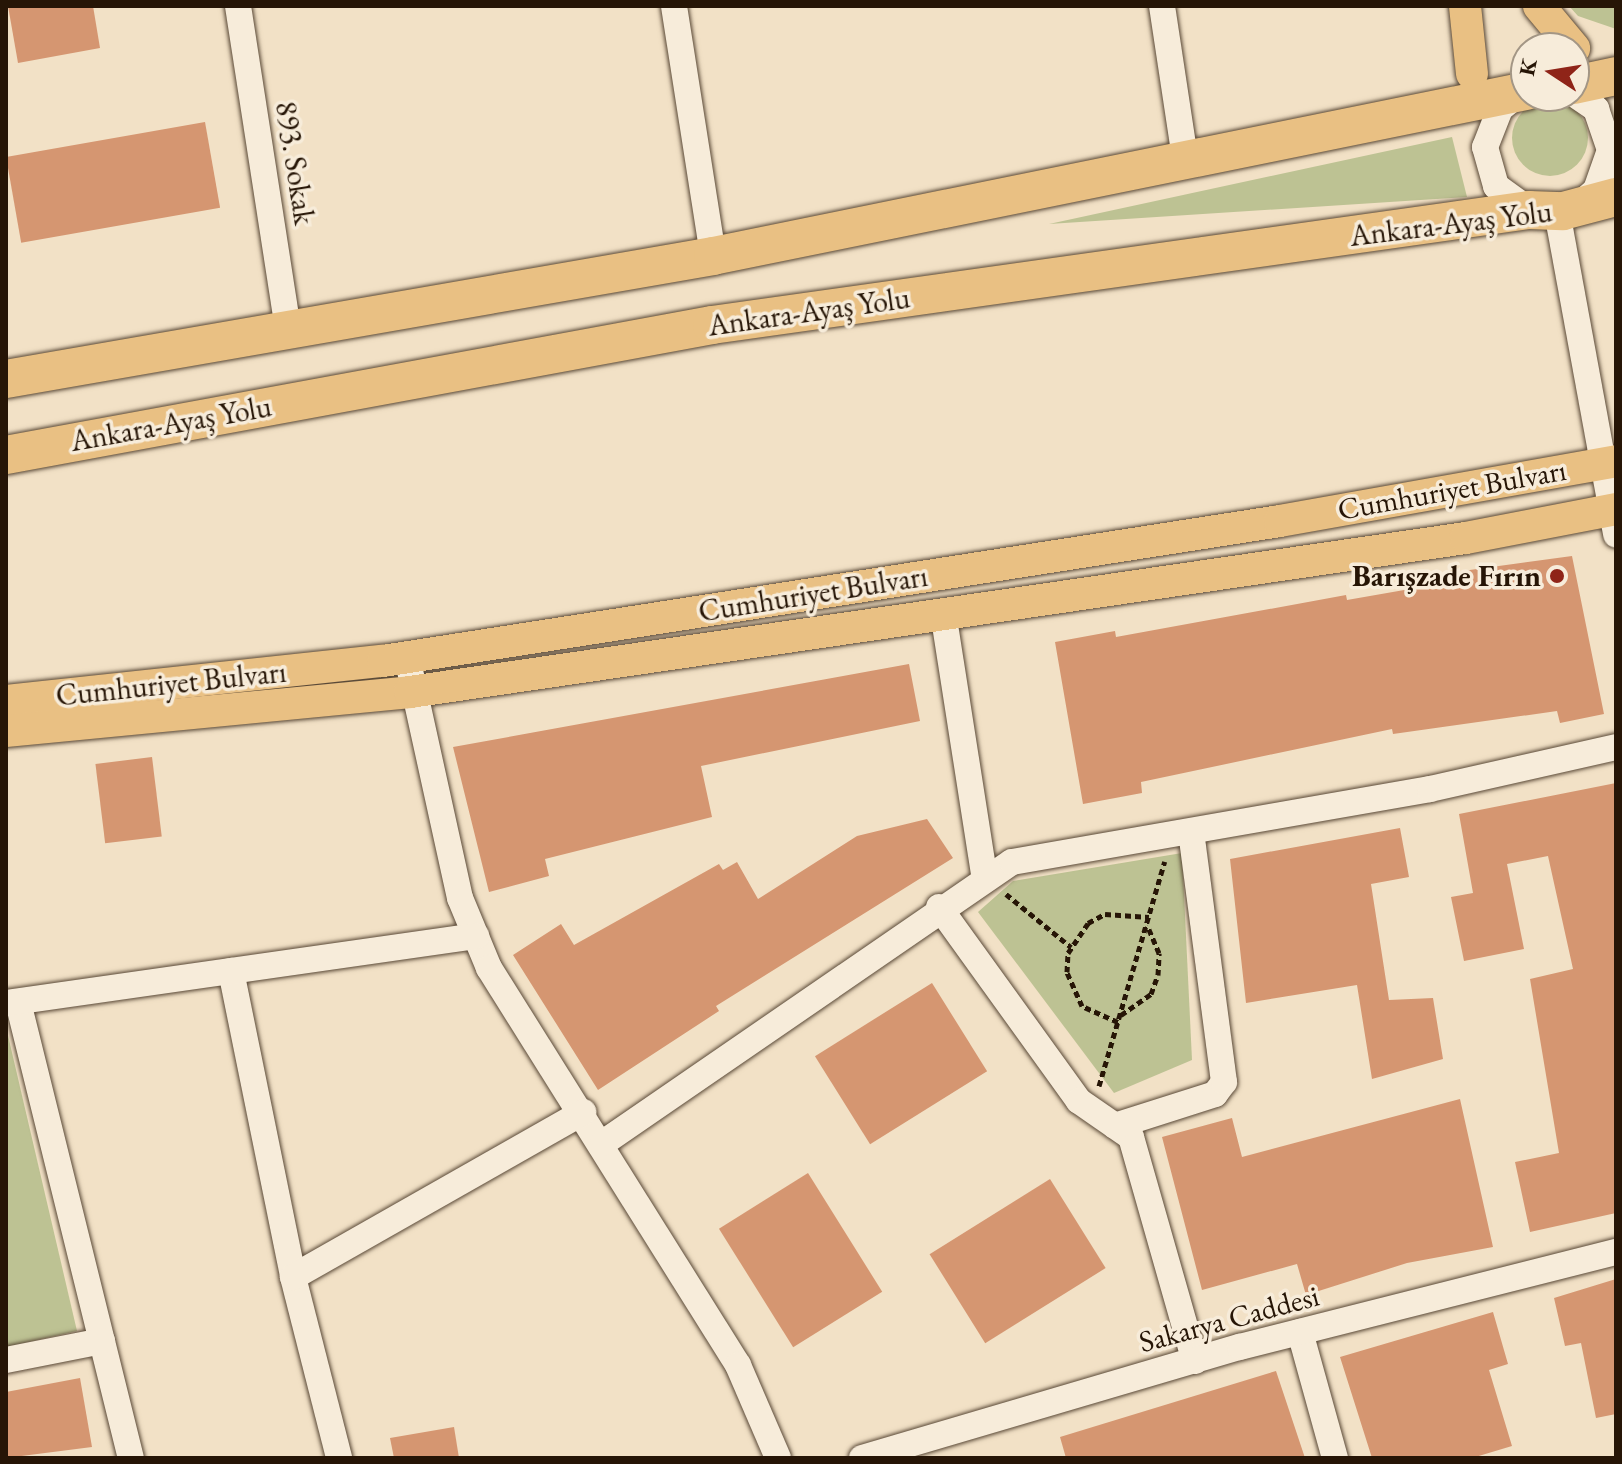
<!DOCTYPE html>
<html>
<head>
<meta charset="utf-8">
<style>
  body { margin:0 }
  #map { position:relative; width:1622px; height:1464px; overflow:hidden; background:#f2e1c6; font-family:"EB Garamond",serif }
  div>[style] { position:absolute }
  [style*='--x'] { left:calc(var(--x)*1px); top:calc(var(--y)*1px); width:calc(var(--w)*1px); rotate:calc(var(--a)*1deg) }
  .green>* { inset:0; background:#bdc293 }
  .round { border-radius:50% }
  .building>* { inset:0; background:#d59671; transform-origin:0 0 }
  .path>* { height:5px; margin-top:-2.5px; transform-origin:0; background:repeating-linear-gradient(90deg,#261506 0 6px,transparent 0 10px) }
  .roads { filter:drop-shadow(0 0 2px #594836) drop-shadow(0 0 2px #594836) }
  .minor>* { height:26px; margin:-13px; padding:0 13px; transform-origin:13px; border-radius:13px; background:#f7ecda }
  .major>* { height:32px; margin:-16px; padding:0 16px; transform-origin:16px; border-radius:16px; background:#e9c083 }
  .highway>* { height:38px; margin:-19px; padding:0 19px; transform-origin:19px; border-radius:19px; background:#e9c083 }
  .dots>* { width:22px; height:22px; translate:-50% -50%; box-sizing:border-box; border:4px solid #f7ecda; border-radius:50% }
  span { translate:-50% -50%; white-space:nowrap; text-align:center; line-height:1.15; -webkit-text-stroke:7px #f7ecda; paint-order:stroke }
  .street-label { font-size:30px; color:#261506 }
  .poi-label { font-size:30px; color:#261506; font-weight:700 }
  .right { translate:-100% -50%; text-align:right }
  .frame { position:absolute; inset:0; border:8px solid #261506; pointer-events:none }
  .north { position:absolute; left:1510px; top:32px; width:80px; height:80px; box-sizing:border-box; background:#f7ecda; border:2px solid #a39685; border-radius:50%; rotate:282deg; font-size:22px; font-weight:700; line-height:32px; text-align:center; color:#261506 }
  .north::after { content:''; display:block; margin:auto; width:28px; height:36px; background:#8f2418; clip-path:polygon(50% 0,100% 100%,50% 72%,0 100%) }
</style>
</head>
<body>
<div id="map">
  <div class="green">
    <i style="clip-path:polygon(1569px 6px,1616px 6px,1616px 29px,1578px 16px)"></i>
    <i class="round" style="left:1512px;top:100px;width:76px;height:76px"></i>
    <i style="clip-path:polygon(1452px 137px,1467px 197px,1049px 224px)"></i>
    <i style="clip-path:polygon(1182px 853px,1192px 1060px,1114px 1093px,978px 912px,1013px 881px)"></i>
    <i style="clip-path:polygon(6px 1027px,77px 1331px,6px 1347px)"></i>
  </div>
  <div class="building">
    <i style="clip-path:polygon(8px 6px,93px 6px,100px 48px,18px 63px)"></i>
    <i style="left:205px;top:122px;width:87px;height:202px;rotate:80deg"></i>
    <i style="clip-path:polygon(1572px 556px,1604px 714px,1560px 723px,1557px 711px,1393px 734px,1392px 729px,1141px 782px,1142px 793px,1083px 804px,1055px 642px,1115px 631px,1116px 637px,1346px 595px,1347px 600px,1450px 582px,1448px 573px)"></i>
    <i style="clip-path:polygon(909px 664px,920px 721px,701px 766px,712px 817px,545px 859px,549px 876px,489px 892px,453px 747px)"></i>
    <i style="left:152px;top:757px;width:80px;height:57px;rotate:83deg"></i>
    <i style="clip-path:polygon(1616px 783px,1616px 1213px,1530px 1232px,1515px 1162px,1559px 1153px,1530px 979px,1573px 969px,1548px 856px,1507px 864px,1524px 949px,1464px 961px,1451px 897px,1473px 893px,1459px 814px)"></i>
    <i style="clip-path:polygon(927px 819px,953px 858px,716px 1006px,719px 1011px,598px 1090px,513px 955px,561px 924px,574px 945px,719px 864px,723px 870px,737px 862px,758px 899px,857px 836px)"></i>
    <i style="clip-path:polygon(1400px 828px,1409px 877px,1371px 884px,1389px 1000px,1433px 998px,1443px 1059px,1372px 1079px,1357px 985px,1246px 1003px,1230px 859px)"></i>
    <i style="left:932px;top:983px;width:104px;height:138px;rotate:58deg"></i>
    <i style="clip-path:polygon(1460px 1099px,1493px 1247px,1407px 1263px,1306px 1295px,1297px 1264px,1202px 1290px,1162px 1137px,1232px 1118px,1242px 1157px)"></i>
    <i style="left:808px;top:1173px;width:140px;height:105px;rotate:58deg"></i>
    <i style="left:1050px;top:1179px;width:105px;height:142px;rotate:58deg"></i>
    <i style="clip-path:polygon(1616px 1279px,1616px 1414px,1596px 1418px,1581px 1343px,1565px 1346px,1554px 1298px)"></i>
    <i style="clip-path:polygon(1493px 1312px,1508px 1364px,1489px 1370px,1512px 1446px,1472px 1458px,1372px 1458px,1340px 1357px)"></i>
    <i style="clip-path:polygon(1276px 1371px,1305px 1458px,1066px 1458px,1060px 1437px)"></i>
    <i style="clip-path:polygon(80px 1378px,92px 1447px,6px 1458px,6px 1392px)"></i>
    <i style="clip-path:polygon(454px 1427px,459px 1458px,394px 1458px,390px 1438px)"></i>
  </div>
  <div class="path">
    <i style="--x:1006;--y:894;--w:84;--a:39.2"></i>
    <i style="--x:1121;--y:1015;--w:37;--a:-35"></i>
    <i style="--x:1151;--y:994;--w:20;--a:-70"></i>
    <i style="--x:1158;--y:975;--w:22;--a:-87"></i>
    <i style="--x:1159;--y:953;--w:30;--a:-113"></i>
    <i style="--x:1118;--y:1022;--w:39;--a:-156"></i>
    <i style="--x:1082;--y:1006;--w:37;--a:-114"></i>
    <i style="--x:1067;--y:972;--w:19;--a:-87"></i>
    <i style="--x:1068;--y:953;--w:36;--a:-56"></i>
    <i style="--x:1088;--y:923;--w:19;--a:-28"></i>
    <i style="--x:1105;--y:914;--w:44;--a:3.9"></i>
    <i style="--x:1099;--y:1086;--w:234;--a:-73.7"></i>
  </div>
  <div class="roads">
    <div class="minor">
      <i style="--x:238;--y:6;--w:328;--a:81.2"></i>
      <i style="--x:674;--y:6;--w:253;--a:81.1"></i>
      <i style="--x:1162;--y:6;--w:160;--a:81.4"></i>
      <i style="--x:1574;--y:94;--w:27;--a:34"></i>
      <i style="--x:1596;--y:109;--w:43;--a:71.1"></i>
      <i style="--x:1610;--y:150;--w:42;--a:109.3"></i>
      <i style="--x:1596;--y:190;--w:23;--a:139"></i>
      <i style="--x:1516;--y:96;--w:21;--a:141"></i>
      <i style="--x:1500;--y:109;--w:41;--a:111.5"></i>
      <i style="--x:1485;--y:147;--w:41;--a:74.2"></i>
      <i style="--x:1496;--y:186;--w:41;--a:36"></i>
      <i style="--x:1557;--y:212;--w:328;--a:79.6"></i>
      <i style="--x:943;--y:612;--w:266;--a:81.1"></i>
      <i style="--x:407;--y:657;--w:247;--a:77.6"></i>
      <i style="--x:460;--y:898;--w:76;--a:67.5"></i>
      <i style="--x:489;--y:968;--w:469;--a:57.9"></i>
      <i style="--x:738;--y:1365;--w:101;--a:66.7"></i>
      <i style="--x:939;--y:907;--w:239;--a:54.2"></i>
      <i style="--x:1079;--y:1101;--w:63;--a:34.7"></i>
      <i style="--x:1131;--y:1137;--w:233;--a:74.1"></i>
      <i style="--x:231;--y:971;--w:312;--a:78.5"></i>
      <i style="--x:293;--y:1277;--w:187;--a:75.7"></i>
      <i style="--x:18;--y:1002;--w:470;--a:76.1"></i>
      <i style="--x:6;--y:1003;--w:475;--a:-8.1"></i>
      <i style="--x:1115;--y:1126;--w:105;--a:-17.7"></i>
      <i style="--x:1215;--y:1094;--w:15;--a:-53"></i>
      <i style="--x:1224;--y:1082;--w:251;--a:-97.5"></i>
      <i style="--x:603;--y:1143;--w:496;--a:-34.5"></i>
      <i style="--x:1012;--y:862;--w:424;--a:-9.9"></i>
      <i style="--x:1430;--y:789;--w:191;--a:-12.7"></i>
      <i style="--x:293;--y:1277;--w:334;--a:-29.6"></i>
      <i style="--x:1300;--y:1332;--w:131;--a:74.5"></i>
      <i style="--x:6;--y:1360;--w:98;--a:-11.2"></i>
      <i style="--x:862;--y:1458;--w:394;--a:-16.4"></i>
      <i style="--x:1240;--y:1347;--w:388;--a:-14.2"></i>
    </div>
    <div class="major">
      <i style="--x:1465;--y:6;--w:68;--a:84.1"></i>
      <i style="--x:1539;--y:6;--w:55;--a:50.2"></i>
      <i style="--x:6;--y:701;--w:379;--a:-6.1"></i>
      <i style="--x:383;--y:661;--w:908;--a:-8.87"></i>
      <i style="--x:1280;--y:521;--w:341;--a:-10.1"></i>
      <i style="--x:6;--y:731;--w:406;--a:-5.5"></i>
      <i style="--x:410;--y:692;--w:1067;--a:-8.3"></i>
      <i style="--x:1466;--y:538;--w:153;--a:-10.9"></i>
    </div>
    <div class="highway">
      <i style="--x:1574;--y:85;--w:43;--a:-12.1"></i>
      <i style="--x:6;--y:379;--w:718;--a:-9.87"></i>
      <i style="--x:713;--y:256;--w:830;--a:-11.47"></i>
      <i style="--x:6;--y:455;--w:718;--a:-10.43"></i>
      <i style="--x:712;--y:325;--w:825;--a:-8.01"></i>
      <i style="--x:1529;--y:210;--w:34;--a:2"></i>
      <i style="--x:1563;--y:211;--w:55;--a:-14.8"></i>
    </div>
  </div>
  <div class="dots">
    <i style="left:1557px;top:576px;background:#8f2418"></i>
  </div>
  <div class="street-label">
    <span style="left:295px;top:163px;rotate:81deg">893. Sokak</span>
    <span style="left:1451px;top:224px;rotate:-7deg">Ankara-Ayaş Yolu</span>
    <span style="left:809px;top:312px;rotate:-8deg">Ankara-Ayaş Yolu</span>
    <span style="left:171px;top:424px;rotate:-10deg">Ankara-Ayaş Yolu</span>
    <span style="left:1452px;top:490px;rotate:-10deg">Cumhuriyet Bulvarı</span>
    <span style="left:813px;top:594px;rotate:-9deg">Cumhuriyet Bulvarı</span>
    <span style="left:171px;top:684px;rotate:-6deg">Cumhuriyet Bulvarı</span>
    <span style="left:1229px;top:1319px;rotate:-15deg">Sakarya Caddesi</span>
  </div>
  <div class="poi-label">
    <span class="right" style="left:1541px;top:576px">Barışzade Fırın</span>
  </div>
  <div class="frame"></div>
  <div class="north">K</div>
</div>
</body>
</html>
